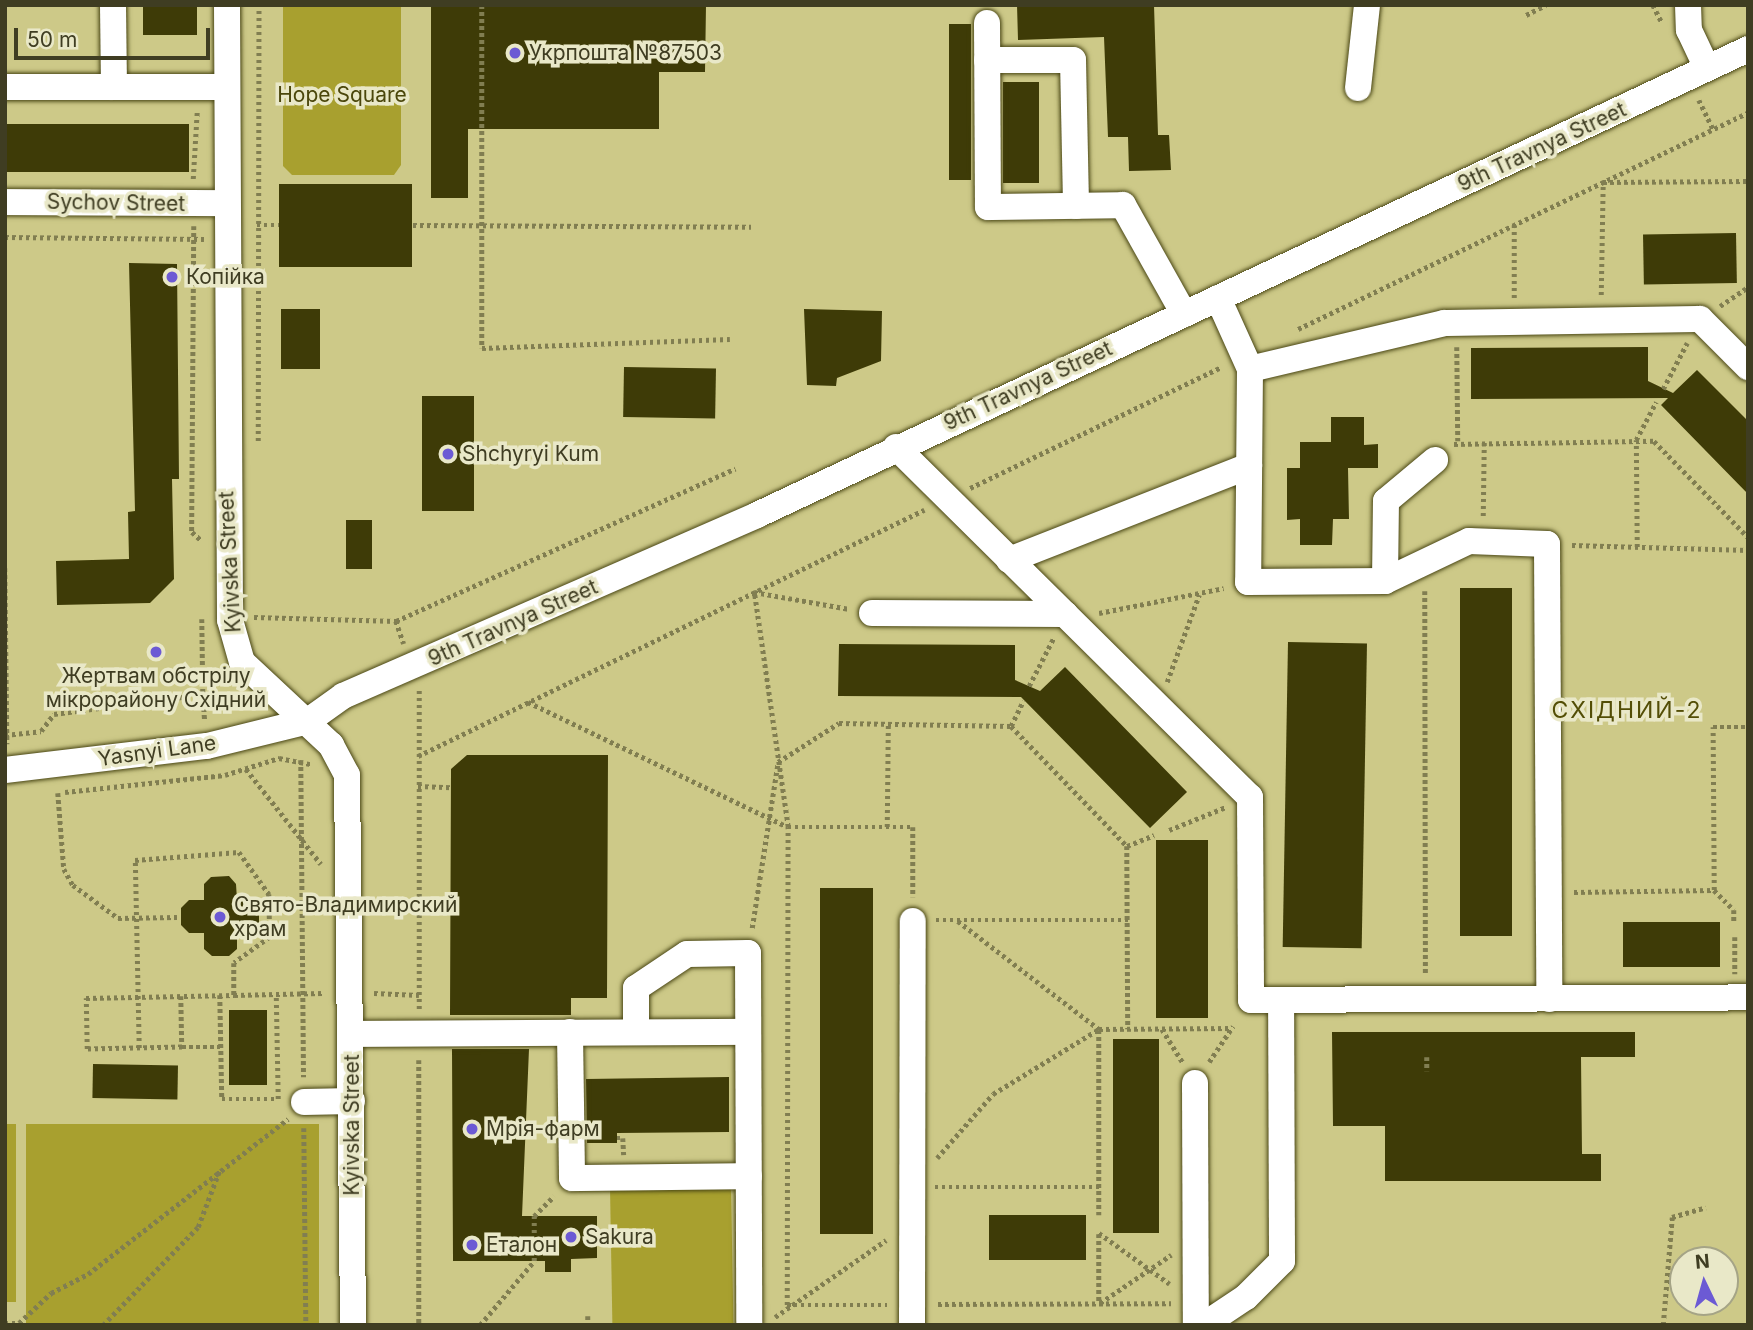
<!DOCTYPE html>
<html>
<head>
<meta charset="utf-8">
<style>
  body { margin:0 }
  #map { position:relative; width:1753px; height:1330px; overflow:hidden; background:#cdc988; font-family:Inter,sans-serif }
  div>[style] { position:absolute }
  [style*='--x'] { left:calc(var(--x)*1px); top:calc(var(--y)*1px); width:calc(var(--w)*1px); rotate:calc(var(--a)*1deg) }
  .green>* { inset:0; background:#a8a02f; transform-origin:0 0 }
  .building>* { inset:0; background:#3e3b07; transform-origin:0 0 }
  .path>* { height:4.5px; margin-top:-2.25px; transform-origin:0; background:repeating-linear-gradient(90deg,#817e51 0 3.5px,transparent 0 7px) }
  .roads { filter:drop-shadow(0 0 2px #4a4715) drop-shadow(0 0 2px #4a4715) }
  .minor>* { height:26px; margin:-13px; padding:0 13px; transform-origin:13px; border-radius:13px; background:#fff }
  .dots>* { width:19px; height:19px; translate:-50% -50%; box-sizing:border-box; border:4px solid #e9e8c8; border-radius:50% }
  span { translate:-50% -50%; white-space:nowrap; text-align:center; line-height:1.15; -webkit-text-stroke:7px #e9e8c8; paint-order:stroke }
  .poi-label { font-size:21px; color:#3f3d22 }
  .left { translate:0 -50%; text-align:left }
  .park-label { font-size:21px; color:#4b470b }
  .street-label { font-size:21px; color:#3f3d22 }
  .neighbourhood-label { font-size:23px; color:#534e06; letter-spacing:2px }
  .frame { position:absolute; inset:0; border:7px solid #3f3d22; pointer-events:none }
  .north { position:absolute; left:1669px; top:1246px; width:70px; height:70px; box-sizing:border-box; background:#e9e8c8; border:2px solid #a5a486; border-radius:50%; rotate:355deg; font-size:19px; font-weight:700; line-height:28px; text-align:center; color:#3f3d22 }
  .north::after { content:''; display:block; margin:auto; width:24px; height:32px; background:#6c5ad4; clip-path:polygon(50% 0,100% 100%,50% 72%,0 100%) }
  .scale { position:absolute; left:14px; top:28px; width:196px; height:32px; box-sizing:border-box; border:4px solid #3f3d22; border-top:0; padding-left:9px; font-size:21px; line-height:24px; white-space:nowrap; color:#3f3d22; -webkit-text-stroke:5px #e9e8c8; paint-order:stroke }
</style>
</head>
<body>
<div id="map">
  <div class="green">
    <i style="clip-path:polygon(283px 5px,401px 5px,401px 165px,394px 175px,292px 175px,283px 166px)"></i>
    <i style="left:5px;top:1124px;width:11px;height:178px"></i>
    <i style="left:26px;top:1124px;width:293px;height:201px"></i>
    <i style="left:731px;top:1186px;width:139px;height:121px;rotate:89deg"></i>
  </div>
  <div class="building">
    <i style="left:143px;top:5px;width:54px;height:30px"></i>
    <i style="clip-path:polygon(431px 5px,706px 5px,705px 72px,659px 72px,659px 129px,468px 129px,468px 198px,431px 198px)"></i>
    <i style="clip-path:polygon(1017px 5px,1154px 5px,1158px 135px,1169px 135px,1171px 170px,1129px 171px,1128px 137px,1108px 137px,1104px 37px,1018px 40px)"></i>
    <i style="left:949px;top:24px;width:22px;height:156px"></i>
    <i style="left:1003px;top:82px;width:36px;height:101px"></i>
    <i style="left:5px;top:124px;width:184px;height:48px"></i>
    <i style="left:279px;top:184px;width:133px;height:83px"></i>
    <i style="left:1736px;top:233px;width:50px;height:93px;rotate:89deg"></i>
    <i style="clip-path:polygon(129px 263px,177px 264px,179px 479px,172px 479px,174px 579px,150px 603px,57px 605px,56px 561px,129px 559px,128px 512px,135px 511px)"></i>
    <i style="left:281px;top:309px;width:39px;height:60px"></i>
    <i style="clip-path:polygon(804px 309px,882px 311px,881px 361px,837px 378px,836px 386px,807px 385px)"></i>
    <i style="clip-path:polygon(1648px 347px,1648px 381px,1673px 393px,1697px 370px,1748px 421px,1748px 494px,1661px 405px,1668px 398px,1471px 399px,1471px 348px)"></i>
    <i style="left:624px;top:367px;width:92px;height:50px;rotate:1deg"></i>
    <i style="left:422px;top:396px;width:52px;height:115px"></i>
    <i style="clip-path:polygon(1331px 417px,1364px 417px,1364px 445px,1378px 444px,1378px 468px,1348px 468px,1349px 519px,1333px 519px,1332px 545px,1300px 545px,1300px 519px,1287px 520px,1287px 468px,1300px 468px,1300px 442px,1331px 442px)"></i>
    <i style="left:346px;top:520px;width:26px;height:49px"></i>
    <i style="left:1460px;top:588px;width:52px;height:348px"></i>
    <i style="left:1288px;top:642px;width:79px;height:305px;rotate:1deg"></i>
    <i style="clip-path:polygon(839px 644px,1015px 645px,1015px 680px,1040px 691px,1065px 667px,1187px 792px,1150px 828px,1021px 697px,838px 696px)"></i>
    <i style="clip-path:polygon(467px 755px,608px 755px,607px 998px,571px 998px,571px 1015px,450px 1015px,451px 769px)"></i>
    <i style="left:1156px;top:840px;width:52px;height:178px"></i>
    <i style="clip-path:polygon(229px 876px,236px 884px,237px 900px,251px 899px,259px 908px,259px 925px,251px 933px,237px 933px,237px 949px,229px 956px,212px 956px,204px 949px,204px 933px,189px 933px,181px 925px,181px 908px,189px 900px,204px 900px,204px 884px,211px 877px)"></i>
    <i style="left:820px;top:888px;width:53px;height:346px"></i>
    <i style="left:1623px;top:922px;width:97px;height:45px"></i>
    <i style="left:229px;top:1010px;width:38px;height:75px"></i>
    <i style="clip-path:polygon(1332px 1032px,1635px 1032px,1635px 1057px,1581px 1057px,1582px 1154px,1601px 1154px,1601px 1181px,1385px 1181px,1385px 1126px,1333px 1126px)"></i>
    <i style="left:1113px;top:1039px;width:46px;height:194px"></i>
    <i style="clip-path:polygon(452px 1049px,529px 1049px,522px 1216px,597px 1216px,597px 1258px,571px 1259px,571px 1272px,545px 1272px,545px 1261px,453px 1261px)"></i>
    <i style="left:93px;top:1064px;width:85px;height:34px;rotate:1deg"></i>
    <i style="clip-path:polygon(729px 1077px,729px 1132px,617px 1133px,617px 1143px,587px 1143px,586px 1079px)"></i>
    <i style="left:1086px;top:1215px;width:45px;height:97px;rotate:90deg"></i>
  </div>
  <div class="path">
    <i style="--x:482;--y:5;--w:343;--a:90"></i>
    <i style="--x:482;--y:348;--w:248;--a:-2.1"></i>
    <i style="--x:1653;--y:5;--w:20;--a:63"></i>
    <i style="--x:1526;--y:15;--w:22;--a:-27"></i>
    <i style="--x:1699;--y:100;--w:32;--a:64"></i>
    <i style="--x:193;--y:179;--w:68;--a:-86.6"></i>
    <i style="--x:257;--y:225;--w:22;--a:0"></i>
    <i style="--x:413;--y:225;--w:338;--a:0.3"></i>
    <i style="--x:194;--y:226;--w:306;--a:90.4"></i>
    <i style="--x:192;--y:532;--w:13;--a:42"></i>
    <i style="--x:5;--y:237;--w:199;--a:0.6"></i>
    <i style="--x:1601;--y:295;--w:113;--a:-89"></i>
    <i style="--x:1603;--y:182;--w:145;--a:-0.4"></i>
    <i style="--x:1514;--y:298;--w:73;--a:-90"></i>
    <i style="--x:1720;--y:306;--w:34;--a:-34"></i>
    <i style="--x:1298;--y:329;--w:500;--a:-25.7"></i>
    <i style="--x:1457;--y:347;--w:94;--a:89.4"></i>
    <i style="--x:1663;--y:389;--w:52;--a:-62.4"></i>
    <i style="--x:258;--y:441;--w:436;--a:-89.9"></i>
    <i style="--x:1454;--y:444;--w:200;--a:-0.9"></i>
    <i style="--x:1654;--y:441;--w:134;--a:45.6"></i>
    <i style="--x:970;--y:488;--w:279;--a:-25.7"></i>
    <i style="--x:1483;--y:516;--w:75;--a:-89.2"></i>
    <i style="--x:1572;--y:545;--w:176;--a:1.6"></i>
    <i style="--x:1637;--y:547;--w:107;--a:-90.5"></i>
    <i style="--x:1636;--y:440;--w:43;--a:-62.2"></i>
    <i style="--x:5;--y:568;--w:176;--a:89.3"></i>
    <i style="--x:1425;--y:591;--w:383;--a:89.9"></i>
    <i style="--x:1099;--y:613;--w:127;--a:-11.3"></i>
    <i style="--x:254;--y:617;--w:142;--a:1.6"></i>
    <i style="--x:396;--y:621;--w:372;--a:-24.2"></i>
    <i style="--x:202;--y:619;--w:75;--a:89.2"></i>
    <i style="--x:396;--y:621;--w:24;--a:71"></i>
    <i style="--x:1167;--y:682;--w:93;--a:-69.8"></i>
    <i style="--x:1029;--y:686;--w:53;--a:-62.9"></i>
    <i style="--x:528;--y:702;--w:288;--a:25.7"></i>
    <i style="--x:788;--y:827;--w:125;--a:0"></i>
    <i style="--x:913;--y:827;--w:70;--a:90"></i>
    <i style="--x:1011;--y:726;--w:28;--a:-64"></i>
    <i style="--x:5;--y:735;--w:36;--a:-6"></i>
    <i style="--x:41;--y:731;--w:21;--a:-53"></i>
    <i style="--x:54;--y:714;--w:150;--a:-7.6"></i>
    <i style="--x:203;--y:694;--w:27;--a:86"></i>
    <i style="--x:418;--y:756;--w:563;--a:-25.93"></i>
    <i style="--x:301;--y:760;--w:317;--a:89.5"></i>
    <i style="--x:246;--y:769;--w:121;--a:51.7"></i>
    <i style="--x:418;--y:786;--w:33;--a:2"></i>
    <i style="--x:65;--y:792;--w:161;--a:-6.1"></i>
    <i style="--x:225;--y:775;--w:57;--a:-17.5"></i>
    <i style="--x:279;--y:758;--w:32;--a:11"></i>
    <i style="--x:58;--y:793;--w:76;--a:85.5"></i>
    <i style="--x:64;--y:869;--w:18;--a:61"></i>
    <i style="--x:73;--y:885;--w:56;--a:36.3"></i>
    <i style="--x:118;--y:918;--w:59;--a:-1"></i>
    <i style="--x:887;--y:827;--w:103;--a:-89.4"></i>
    <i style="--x:1169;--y:830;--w:61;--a:-22"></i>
    <i style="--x:1127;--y:846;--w:29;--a:-22"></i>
    <i style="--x:1714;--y:890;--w:163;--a:-90.4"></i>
    <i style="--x:1713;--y:727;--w:35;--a:0"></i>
    <i style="--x:1574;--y:892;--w:140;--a:-0.8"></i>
    <i style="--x:1714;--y:890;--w:28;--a:45"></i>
    <i style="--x:1734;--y:910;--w:11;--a:90"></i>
    <i style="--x:936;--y:920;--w:192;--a:0"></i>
    <i style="--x:958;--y:921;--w:178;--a:37.5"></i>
    <i style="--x:752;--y:928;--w:168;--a:-81.1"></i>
    <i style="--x:778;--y:762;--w:72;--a:-32.6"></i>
    <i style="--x:839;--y:723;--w:172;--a:1"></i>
    <i style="--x:1011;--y:726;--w:167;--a:46"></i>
    <i style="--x:1127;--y:846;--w:183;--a:89.7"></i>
    <i style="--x:1735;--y:937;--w:37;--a:90"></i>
    <i style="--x:374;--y:993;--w:45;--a:2.5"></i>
    <i style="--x:220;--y:995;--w:104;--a:88.9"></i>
    <i style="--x:222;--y:1099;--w:56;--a:0"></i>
    <i style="--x:278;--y:1099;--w:105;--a:-91.1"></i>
    <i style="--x:181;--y:996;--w:51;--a:88.9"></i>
    <i style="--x:182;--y:1047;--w:38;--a:0"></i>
    <i style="--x:419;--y:1009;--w:320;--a:-90"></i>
    <i style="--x:1162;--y:1029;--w:40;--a:58"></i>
    <i style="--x:1099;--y:1030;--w:185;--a:90"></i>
    <i style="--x:182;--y:1047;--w:95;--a:178.8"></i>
    <i style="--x:87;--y:1049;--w:51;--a:-91.1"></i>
    <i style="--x:86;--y:998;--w:148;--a:-1.2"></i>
    <i style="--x:139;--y:1048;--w:188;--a:-91.2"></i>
    <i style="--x:135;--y:860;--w:104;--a:-4.4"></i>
    <i style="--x:239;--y:852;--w:52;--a:54.5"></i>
    <i style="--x:269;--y:894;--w:43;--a:88.7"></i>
    <i style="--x:270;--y:937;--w:44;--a:144.2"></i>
    <i style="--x:234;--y:963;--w:32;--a:90"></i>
    <i style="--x:234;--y:995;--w:89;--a:-1.3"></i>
    <i style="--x:1427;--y:1057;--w:14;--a:90"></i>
    <i style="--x:419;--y:1060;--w:265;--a:90"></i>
    <i style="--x:1209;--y:1062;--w:43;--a:-56.3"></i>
    <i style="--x:304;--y:1128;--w:197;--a:89.4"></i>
    <i style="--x:617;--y:1138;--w:6;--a:0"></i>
    <i style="--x:623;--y:1138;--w:17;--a:87"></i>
    <i style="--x:937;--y:1158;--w:85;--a:-48.8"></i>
    <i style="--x:993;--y:1094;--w:124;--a:-31.5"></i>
    <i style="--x:1099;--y:1029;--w:133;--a:-0.4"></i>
    <i style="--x:935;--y:1187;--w:164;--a:0"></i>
    <i style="--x:1099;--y:1233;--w:87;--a:35.7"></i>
    <i style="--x:1099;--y:1234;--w:68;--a:90"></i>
    <i style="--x:1100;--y:1303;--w:86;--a:-34.1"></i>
    <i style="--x:938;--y:1304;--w:233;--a:-0.2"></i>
    <i style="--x:787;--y:1305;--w:478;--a:-89.9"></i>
    <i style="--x:788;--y:827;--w:237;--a:-98.2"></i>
    <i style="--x:754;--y:592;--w:97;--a:10.1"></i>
    <i style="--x:787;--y:1305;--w:100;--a:0"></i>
    <i style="--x:588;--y:1316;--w:9;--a:90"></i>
    <i style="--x:775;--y:1317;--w:135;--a:-34.7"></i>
    <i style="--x:5;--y:1323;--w:14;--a:0"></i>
    <i style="--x:19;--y:1323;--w:44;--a:-43.2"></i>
    <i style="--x:51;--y:1293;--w:42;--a:-27.2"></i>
    <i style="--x:88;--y:1274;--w:253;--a:-37.8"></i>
    <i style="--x:103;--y:1325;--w:136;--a:-45.9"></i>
    <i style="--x:198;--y:1227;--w:62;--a:-69.2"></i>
    <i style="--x:480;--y:1325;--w:84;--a:-49.8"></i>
    <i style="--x:534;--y:1261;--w:45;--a:-90"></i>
    <i style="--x:534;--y:1216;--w:28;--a:-45"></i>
    <i style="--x:1663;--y:1325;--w:108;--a:-85.2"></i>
    <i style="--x:1672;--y:1217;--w:35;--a:-16"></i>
  </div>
  <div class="roads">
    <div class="minor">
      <i style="--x:113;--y:5;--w:82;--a:89.3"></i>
      <i style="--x:227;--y:5;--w:615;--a:89.72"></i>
      <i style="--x:230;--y:620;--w:44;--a:74.1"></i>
      <i style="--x:242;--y:662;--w:122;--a:43"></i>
      <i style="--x:331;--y:745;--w:34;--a:62"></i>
      <i style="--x:347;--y:775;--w:550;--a:89.37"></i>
      <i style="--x:1688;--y:5;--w:25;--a:88"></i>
      <i style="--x:1689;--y:30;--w:42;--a:64.7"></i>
      <i style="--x:987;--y:23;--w:184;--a:89.7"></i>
      <i style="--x:988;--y:207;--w:135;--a:-0.8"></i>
      <i style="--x:1123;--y:205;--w:125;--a:60.8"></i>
      <i style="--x:987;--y:60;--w:86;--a:0"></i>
      <i style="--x:1073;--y:60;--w:146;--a:88.8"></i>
      <i style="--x:5;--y:87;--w:220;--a:0"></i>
      <i style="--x:1358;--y:88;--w:83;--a:-83.8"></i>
      <i style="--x:5;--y:202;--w:222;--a:0.3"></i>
      <i style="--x:1218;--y:298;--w:78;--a:65.7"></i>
      <i style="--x:1250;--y:369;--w:213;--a:90.5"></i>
      <i style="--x:1248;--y:582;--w:137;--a:-0.4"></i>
      <i style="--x:1385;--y:581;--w:93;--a:-25.5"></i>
      <i style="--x:1469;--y:541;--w:78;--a:2.2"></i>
      <i style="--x:1547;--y:544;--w:455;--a:89.7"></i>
      <i style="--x:1250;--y:369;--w:199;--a:-13.3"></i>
      <i style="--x:1444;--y:323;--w:256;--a:-0.9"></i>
      <i style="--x:1700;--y:319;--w:68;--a:45"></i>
      <i style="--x:896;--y:447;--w:498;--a:44.7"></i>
      <i style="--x:1250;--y:797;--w:203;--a:89.7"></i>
      <i style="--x:1251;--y:1000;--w:497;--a:-0.3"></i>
      <i style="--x:1009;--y:560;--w:258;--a:-21.4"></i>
      <i style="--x:1385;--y:581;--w:80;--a:-89.3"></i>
      <i style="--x:1386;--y:501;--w:64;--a:-39.9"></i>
      <i style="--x:872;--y:613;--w:193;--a:0.3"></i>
      <i style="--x:5;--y:770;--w:203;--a:-6.8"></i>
      <i style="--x:207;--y:746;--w:104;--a:-13.9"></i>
      <i style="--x:308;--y:721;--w:43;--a:-35.5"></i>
      <i style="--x:343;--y:696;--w:452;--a:-23.6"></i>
      <i style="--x:757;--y:515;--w:1095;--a:-25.18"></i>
      <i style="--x:570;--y:1032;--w:146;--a:89.2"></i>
      <i style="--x:572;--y:1178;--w:177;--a:-0.6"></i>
      <i style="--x:636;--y:1032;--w:44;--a:-90"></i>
      <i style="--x:636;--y:988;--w:61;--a:-33.7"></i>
      <i style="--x:687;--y:954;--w:61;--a:-0.9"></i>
      <i style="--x:748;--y:953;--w:372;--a:89.8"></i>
      <i style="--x:352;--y:1034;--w:396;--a:-0.3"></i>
      <i style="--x:1195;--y:1083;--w:242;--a:89.8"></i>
      <i style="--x:304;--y:1102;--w:48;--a:-1.2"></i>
      <i style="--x:912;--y:1325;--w:404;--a:-89.9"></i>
      <i style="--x:1204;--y:1325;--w:50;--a:-33.7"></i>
      <i style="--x:1246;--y:1297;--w:51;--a:-45"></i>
      <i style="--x:1282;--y:1261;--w:261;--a:-90.2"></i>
    </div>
  </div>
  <div class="dots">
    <i style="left:515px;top:53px;background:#6c5ad4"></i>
    <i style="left:172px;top:277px;background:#6c5ad4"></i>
    <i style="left:448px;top:454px;background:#6c5ad4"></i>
    <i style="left:156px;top:652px;background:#6c5ad4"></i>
    <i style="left:220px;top:917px;background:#6c5ad4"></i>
    <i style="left:472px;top:1129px;background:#6c5ad4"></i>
    <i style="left:571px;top:1237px;background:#6c5ad4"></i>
    <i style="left:472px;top:1245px;background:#6c5ad4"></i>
  </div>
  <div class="poi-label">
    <span class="left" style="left:529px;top:53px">Укрпошта №87503</span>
    <span class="left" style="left:186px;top:277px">Копійка</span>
    <span class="left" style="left:462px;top:454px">Shchyryi Kum</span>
    <span style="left:156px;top:688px">Жертвам обстрілу<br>мікрорайону Східний</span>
    <span class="left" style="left:234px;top:917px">Свято-Владимирский<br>храм</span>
    <span class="left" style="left:486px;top:1129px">Мрія-фарм</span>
    <span class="left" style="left:585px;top:1237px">Sakura</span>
    <span class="left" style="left:486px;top:1245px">Еталон</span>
  </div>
  <div class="park-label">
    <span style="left:342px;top:95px">Hope Square</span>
  </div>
  <div class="street-label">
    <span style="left:1542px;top:147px;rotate:-25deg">9th Travnya Street</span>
    <span style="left:116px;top:203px;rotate:1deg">Sychov Street</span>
    <span style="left:1028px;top:386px;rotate:-25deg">9th Travnya Street</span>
    <span style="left:230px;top:562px;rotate:-93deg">Kyivska Street</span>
    <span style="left:513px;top:623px;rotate:-24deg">9th Travnya Street</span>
    <span style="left:157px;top:751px;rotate:-8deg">Yasnyi Lane</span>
    <span style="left:352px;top:1125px;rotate:-90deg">Kyivska Street</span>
  </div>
  <div class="neighbourhood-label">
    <span style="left:1627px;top:710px">СХІДНИЙ-2</span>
  </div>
  <div class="frame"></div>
  <div class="north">N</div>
  <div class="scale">50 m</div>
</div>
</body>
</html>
